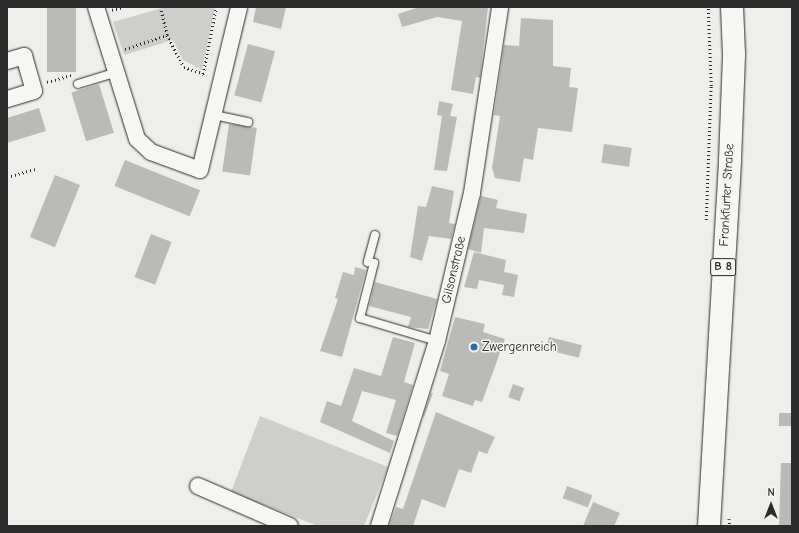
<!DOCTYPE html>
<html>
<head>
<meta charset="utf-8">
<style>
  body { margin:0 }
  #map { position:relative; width:799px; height:533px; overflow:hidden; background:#eeeeea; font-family:"Comic Neue",sans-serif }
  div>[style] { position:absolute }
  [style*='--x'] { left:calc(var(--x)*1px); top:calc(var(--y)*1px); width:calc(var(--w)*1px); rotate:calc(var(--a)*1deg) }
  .green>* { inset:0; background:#cececa }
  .building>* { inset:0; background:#babab7; transform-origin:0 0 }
  .path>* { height:2.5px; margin-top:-1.25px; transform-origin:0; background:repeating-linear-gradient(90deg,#2b2b2b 0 1px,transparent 0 4px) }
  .roads { filter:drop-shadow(0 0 1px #2b2b2b) drop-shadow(0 0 1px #2b2b2b) }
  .lane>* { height:8px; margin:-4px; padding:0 4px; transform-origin:4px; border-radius:4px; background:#f6f6f2 }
  .street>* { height:16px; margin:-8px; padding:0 8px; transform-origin:8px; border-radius:8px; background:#f6f6f2 }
  .primary>* { height:22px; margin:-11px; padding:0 11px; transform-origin:11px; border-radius:11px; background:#f6f6f2 }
  .dots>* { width:11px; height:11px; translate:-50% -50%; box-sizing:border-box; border:2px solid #f6f6f2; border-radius:50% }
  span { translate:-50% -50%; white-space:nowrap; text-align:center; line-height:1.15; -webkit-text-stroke:3px #f6f6f2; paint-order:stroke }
  .shield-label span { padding:1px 3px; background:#f6f6f2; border:1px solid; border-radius:3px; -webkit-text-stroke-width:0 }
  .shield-label { font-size:12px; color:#2b2b2b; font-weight:700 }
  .street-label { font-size:13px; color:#2b2b2b }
  .poi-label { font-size:13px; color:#2b2b2b }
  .left { translate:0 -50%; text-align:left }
  .frame { position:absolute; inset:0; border:8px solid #2b2b2b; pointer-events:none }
  .north { position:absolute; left:751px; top:485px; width:40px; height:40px; -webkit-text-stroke:3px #f6f6f2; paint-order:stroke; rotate:0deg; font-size:11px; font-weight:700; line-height:16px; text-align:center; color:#2b2b2b }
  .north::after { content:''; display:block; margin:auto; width:14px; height:18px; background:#2b2b2b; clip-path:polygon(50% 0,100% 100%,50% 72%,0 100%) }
</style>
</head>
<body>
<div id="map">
  <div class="green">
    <i style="clip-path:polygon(166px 7px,215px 7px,202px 70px,183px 60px,173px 40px,124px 55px,113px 22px)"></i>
    <i style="clip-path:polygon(260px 416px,388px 467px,364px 526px,318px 526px,231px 492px)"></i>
  </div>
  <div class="building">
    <i style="left:47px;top:7px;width:29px;height:65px"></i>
    <i style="clip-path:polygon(256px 7px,286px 7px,281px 29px,253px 22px)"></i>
    <i style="clip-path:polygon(419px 7px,488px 7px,480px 78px,476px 77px,473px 94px,451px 90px,462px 21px,437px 17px,402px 27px,398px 14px)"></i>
    <i style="clip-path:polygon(521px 18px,553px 20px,553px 66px,571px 68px,569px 87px,578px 88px,572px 132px,538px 128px,533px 160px,524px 158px,520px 182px,495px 178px,492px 168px,500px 116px,494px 115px,504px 45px,519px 46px)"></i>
    <i style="left:248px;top:44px;width:28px;height:53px;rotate:15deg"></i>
    <i style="left:99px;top:84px;width:51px;height:29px;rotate:73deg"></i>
    <i style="clip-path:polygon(439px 101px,453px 104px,450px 116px,457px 117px,447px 171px,434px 170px,442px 116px,437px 115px)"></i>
    <i style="clip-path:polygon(39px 108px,46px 131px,7px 143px,7px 118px)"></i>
    <i style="left:229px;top:124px;width:28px;height:48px;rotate:8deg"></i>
    <i style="left:604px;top:144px;width:28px;height:19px;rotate:8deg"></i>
    <i style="left:125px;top:160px;width:81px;height:28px;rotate:22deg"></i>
    <i style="left:55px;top:175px;width:27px;height:67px;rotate:22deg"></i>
    <i style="clip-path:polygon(432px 186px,454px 191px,449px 223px,455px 224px,451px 239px,429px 236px,422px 261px,410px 257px,418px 206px,426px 207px)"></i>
    <i style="clip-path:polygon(481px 196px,498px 200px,496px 208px,527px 214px,524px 233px,484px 228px,481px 253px,468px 249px)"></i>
    <i style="left:151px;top:234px;width:22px;height:46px;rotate:21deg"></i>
    <i style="clip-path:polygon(474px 252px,506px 260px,504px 272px,518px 275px,514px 297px,502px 295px,504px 285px,479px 280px,477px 289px,464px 287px)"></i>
    <i style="clip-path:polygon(355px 267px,366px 270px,342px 357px,320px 351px,338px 299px,335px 298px,343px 272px,354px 275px)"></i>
    <i style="clip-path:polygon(375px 282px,437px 299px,428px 329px,408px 327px,411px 317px,369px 306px)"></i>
    <i style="clip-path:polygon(455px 317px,485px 324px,483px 332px,505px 339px,482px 402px,475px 400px,473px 406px,442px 396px,449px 374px,440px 371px)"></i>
    <i style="clip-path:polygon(393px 337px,415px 343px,404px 382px,413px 385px,397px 436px,386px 433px,396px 400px,362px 391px,352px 421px,394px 441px,390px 453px,320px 422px,327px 401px,341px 406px,354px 368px,381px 376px)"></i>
    <i style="left:549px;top:337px;width:34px;height:13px;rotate:14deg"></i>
    <i style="left:513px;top:384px;width:12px;height:14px;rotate:20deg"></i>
    <i style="clip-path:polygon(431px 393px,433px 393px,424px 417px,423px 416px)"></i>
    <i style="clip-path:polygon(436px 412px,495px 437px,487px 454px,479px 451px,471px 473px,459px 469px,445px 508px,422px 499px,413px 526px,389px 526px,396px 507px,403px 509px)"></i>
    <i style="left:779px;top:413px;width:13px;height:13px"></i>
    <i style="clip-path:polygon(781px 463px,792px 463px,792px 526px,779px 526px)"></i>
    <i style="left:567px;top:486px;width:27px;height:13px;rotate:20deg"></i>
    <i style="clip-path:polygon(593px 502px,620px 513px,614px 526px,583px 526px)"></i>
  </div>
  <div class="path">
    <i style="--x:112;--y:10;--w:11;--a:-15"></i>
    <i style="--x:167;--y:35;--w:36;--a:62"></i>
    <i style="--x:184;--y:67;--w:24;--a:19"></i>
    <i style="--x:125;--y:49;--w:44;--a:-18.4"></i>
    <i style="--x:167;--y:35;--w:29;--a:-104"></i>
    <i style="--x:203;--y:74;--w:68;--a:-79"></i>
    <i style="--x:47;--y:82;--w:25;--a:-16"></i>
    <i style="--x:7;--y:177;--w:29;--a:-16"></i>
    <i style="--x:706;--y:220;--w:134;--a:-87.9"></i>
    <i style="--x:711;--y:86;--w:79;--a:-92.2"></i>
    <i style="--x:729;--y:519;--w:7;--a:82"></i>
  </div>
  <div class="roads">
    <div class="lane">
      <i style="--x:78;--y:84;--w:39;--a:-17"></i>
      <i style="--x:214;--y:115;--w:35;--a:12"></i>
      <i style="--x:375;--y:235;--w:28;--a:105"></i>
      <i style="--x:368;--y:262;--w:6;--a:9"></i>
      <i style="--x:374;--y:263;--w:57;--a:104.3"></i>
      <i style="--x:360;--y:318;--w:80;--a:16.6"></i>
    </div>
    <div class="street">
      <i style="--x:96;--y:7;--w:138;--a:72.7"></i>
      <i style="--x:137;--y:139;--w:19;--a:43"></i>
      <i style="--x:151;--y:152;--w:52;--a:20.2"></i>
      <i style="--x:200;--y:170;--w:168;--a:-76.5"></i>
      <i style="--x:7;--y:61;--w:18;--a:-16"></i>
      <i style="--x:24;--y:56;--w:36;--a:74"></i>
      <i style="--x:34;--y:91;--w:28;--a:163"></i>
      <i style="--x:198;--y:486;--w:100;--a:23.5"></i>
      <i style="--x:379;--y:526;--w:194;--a:-72.6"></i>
      <i style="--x:437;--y:341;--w:152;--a:-76.7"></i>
      <i style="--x:472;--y:193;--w:188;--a:-81.4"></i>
    </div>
    <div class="primary">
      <i style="--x:709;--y:526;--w:367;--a:-86.7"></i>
      <i style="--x:730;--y:160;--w:106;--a:-87.8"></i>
      <i style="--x:734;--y:54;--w:47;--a:-92.4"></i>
    </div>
  </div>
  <div class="dots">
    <i style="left:474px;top:347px;background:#1f6fb2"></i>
  </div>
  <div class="shield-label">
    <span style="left:723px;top:267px">B 8</span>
  </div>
  <div class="street-label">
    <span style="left:727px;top:195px;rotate:-87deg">Frankfurter Straße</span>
    <span style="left:454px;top:270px;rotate:-77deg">Gilsonstraße</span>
  </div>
  <div class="poi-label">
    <span class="left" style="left:482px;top:347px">Zwergenreich</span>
  </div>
  <div class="frame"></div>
  <div class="north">N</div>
</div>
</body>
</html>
